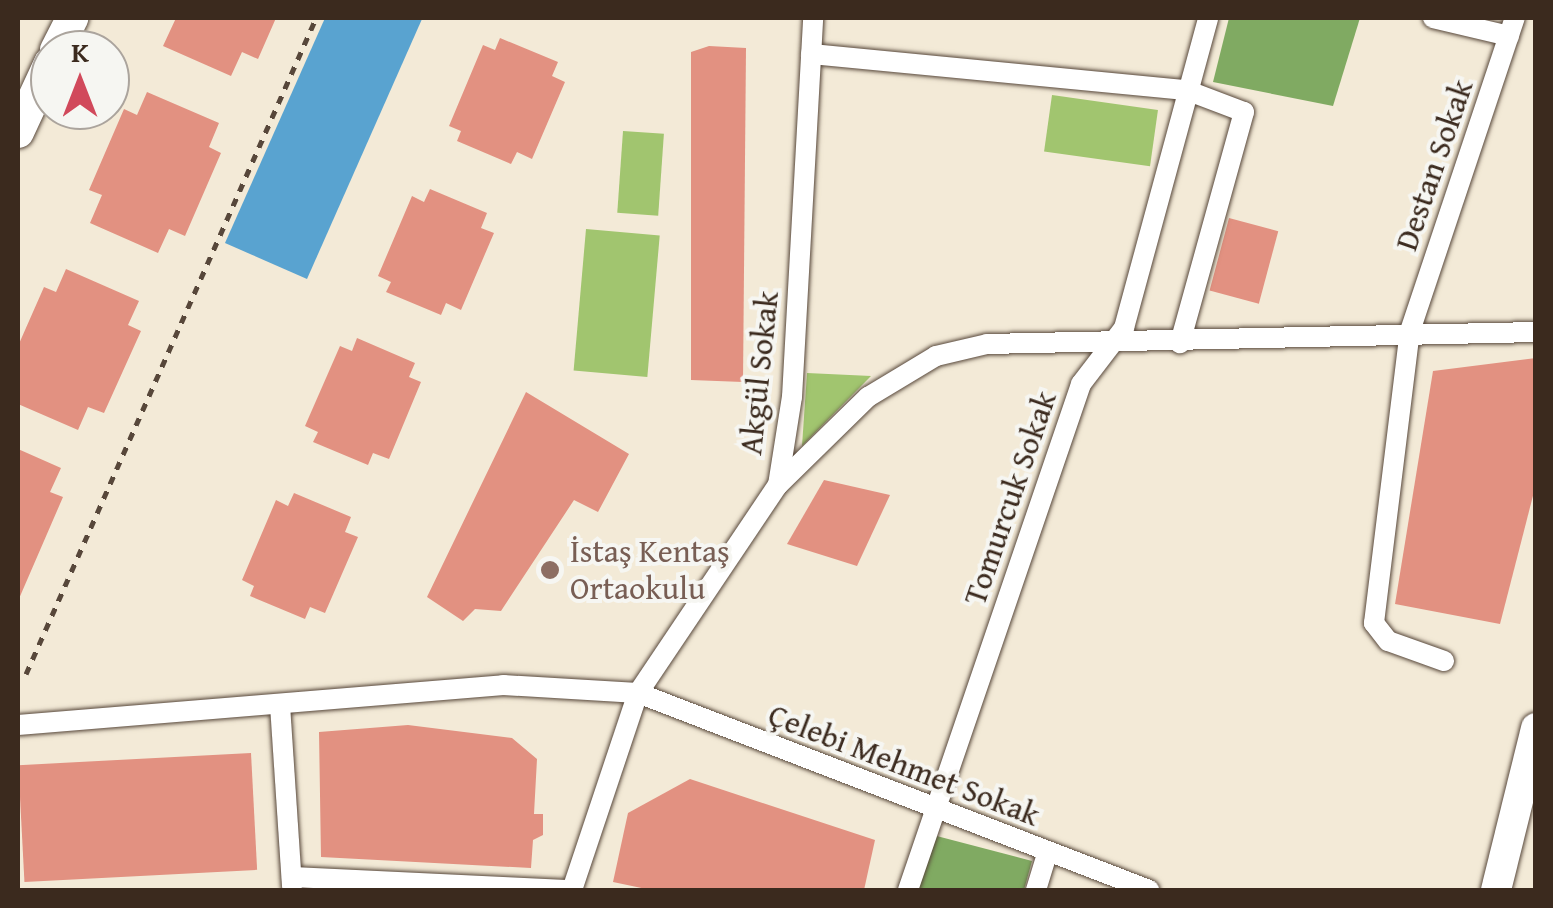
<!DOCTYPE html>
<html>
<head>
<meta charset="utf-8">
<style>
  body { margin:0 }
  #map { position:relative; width:1553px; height:908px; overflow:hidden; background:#f3ead7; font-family:"Gentium Book Plus",serif }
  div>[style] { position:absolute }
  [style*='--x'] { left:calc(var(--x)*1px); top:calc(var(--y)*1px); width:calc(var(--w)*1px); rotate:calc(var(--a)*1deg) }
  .green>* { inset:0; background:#a1c56f; transform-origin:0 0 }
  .forest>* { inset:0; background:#80aa62 }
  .water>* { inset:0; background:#59a3d0 }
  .building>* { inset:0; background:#e29181; transform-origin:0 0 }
  .path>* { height:5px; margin-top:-2.5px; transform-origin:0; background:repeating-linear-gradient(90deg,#57473a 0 8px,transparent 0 16px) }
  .roads { filter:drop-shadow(0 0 2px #57473a) drop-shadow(0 0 2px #57473a) }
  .street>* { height:20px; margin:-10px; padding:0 10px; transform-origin:10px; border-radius:10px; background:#fff }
  .secondary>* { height:30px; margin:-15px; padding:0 15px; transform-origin:15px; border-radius:15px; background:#fff }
  .primary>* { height:32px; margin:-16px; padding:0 16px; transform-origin:16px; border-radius:16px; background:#fff }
  .dots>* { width:28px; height:28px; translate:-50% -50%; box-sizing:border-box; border:5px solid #f6f6f2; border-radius:50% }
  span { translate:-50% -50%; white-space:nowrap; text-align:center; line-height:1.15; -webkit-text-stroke:8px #f6f6f2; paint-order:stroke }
  .street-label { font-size:32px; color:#3b2a1e }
  .education-label { font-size:32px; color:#785e54 }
  .left { translate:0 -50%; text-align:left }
  .frame { position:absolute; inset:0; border:20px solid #3b2a1e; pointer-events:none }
  .north { position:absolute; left:30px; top:30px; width:100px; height:100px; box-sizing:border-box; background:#f6f6f2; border:2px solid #aba49d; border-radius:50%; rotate:0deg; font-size:28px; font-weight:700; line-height:40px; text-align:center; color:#3b2a1e }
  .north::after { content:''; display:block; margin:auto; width:35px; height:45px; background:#d1495b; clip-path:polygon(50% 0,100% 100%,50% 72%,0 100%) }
</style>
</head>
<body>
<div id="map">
  <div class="green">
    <i style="left:1052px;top:95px;width:107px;height:57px;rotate:8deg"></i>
    <i style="left:623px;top:131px;width:41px;height:82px;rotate:4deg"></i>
    <i style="left:586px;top:229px;width:74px;height:142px;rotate:5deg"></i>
    <i style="clip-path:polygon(807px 373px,871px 376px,802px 446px)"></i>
  </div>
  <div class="forest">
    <i style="clip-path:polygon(1229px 18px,1360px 18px,1333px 106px,1213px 82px)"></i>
    <i style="clip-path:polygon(929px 834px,1032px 861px,1024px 890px,915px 890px)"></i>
  </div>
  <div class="water">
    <i style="clip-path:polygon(325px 18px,422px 19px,307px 279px,225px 243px)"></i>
  </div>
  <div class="building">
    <i style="clip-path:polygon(176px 18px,276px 18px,258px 59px,242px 52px,231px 76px,163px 46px)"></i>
    <i style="clip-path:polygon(500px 38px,558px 62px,552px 76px,565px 82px,532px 159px,517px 152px,511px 164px,457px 141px,461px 131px,449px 126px,483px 45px,495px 50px)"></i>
    <i style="clip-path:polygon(709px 46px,746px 48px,743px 382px,691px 380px,691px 52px)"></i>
    <i style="clip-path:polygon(147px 92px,219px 123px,209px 147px,221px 153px,185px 236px,169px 229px,158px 253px,90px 223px,102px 195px,89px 190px,124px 109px,137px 115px)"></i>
    <i style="clip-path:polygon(430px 189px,487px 213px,481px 228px,494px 233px,461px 310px,446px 303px,441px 315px,386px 292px,391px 282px,378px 276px,412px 196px,424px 202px)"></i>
    <i style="left:1229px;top:218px;width:51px;height:75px;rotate:15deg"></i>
    <i style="clip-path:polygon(66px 269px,139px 301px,128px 325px,141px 331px,104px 413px,88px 407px,78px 430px,18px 404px,18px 346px,44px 287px,56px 292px)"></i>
    <i style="clip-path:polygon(357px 338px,415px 363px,409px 377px,421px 382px,389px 459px,373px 453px,368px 465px,313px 442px,318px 432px,305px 426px,340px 346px,352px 351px)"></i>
    <i style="clip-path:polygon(1536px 358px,1536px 484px,1500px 624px,1395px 604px,1433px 371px)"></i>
    <i style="clip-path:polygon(526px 392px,629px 454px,598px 512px,574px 500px,501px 611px,475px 609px,463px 621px,427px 597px)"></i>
    <i style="clip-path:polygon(18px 449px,61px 468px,50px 492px,63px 497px,18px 601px)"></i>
    <i style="clip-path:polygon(824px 480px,890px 495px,857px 566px,787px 544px)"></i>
    <i style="clip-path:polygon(294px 493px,351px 517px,345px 532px,358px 537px,325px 613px,310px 607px,305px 619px,250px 596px,254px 586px,242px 580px,276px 500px,288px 506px)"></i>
    <i style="clip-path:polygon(408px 725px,512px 738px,537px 759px,534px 814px,543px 814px,543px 835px,533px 840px,531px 868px,321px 857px,319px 732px)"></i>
    <i style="left:251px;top:753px;width:117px;height:233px;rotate:87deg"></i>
    <i style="clip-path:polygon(690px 779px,875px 840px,864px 890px,651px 890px,613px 882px,628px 813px)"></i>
  </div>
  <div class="path">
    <i style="--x:26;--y:674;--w:717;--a:-66.15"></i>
  </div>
  <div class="roads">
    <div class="street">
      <i style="--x:1433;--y:18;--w:78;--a:13.3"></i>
      <i style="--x:811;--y:54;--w:377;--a:5.5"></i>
      <i style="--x:1186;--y:90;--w:62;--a:20.8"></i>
      <i style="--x:1244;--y:112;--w:240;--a:105.5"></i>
      <i style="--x:778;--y:485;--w:126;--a:-44.4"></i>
      <i style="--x:868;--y:397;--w:79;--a:-31.1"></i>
      <i style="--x:936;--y:356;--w:52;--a:-13.2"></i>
      <i style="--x:987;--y:344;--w:549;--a:-1.25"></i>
      <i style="--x:1444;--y:661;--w:59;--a:-160.3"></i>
      <i style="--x:1388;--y:641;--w:23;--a:-128"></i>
      <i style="--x:1374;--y:623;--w:294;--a:-83"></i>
      <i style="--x:1410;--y:331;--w:330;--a:-71.5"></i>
      <i style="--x:280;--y:705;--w:182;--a:86.2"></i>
      <i style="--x:18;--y:725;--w:487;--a:-4.7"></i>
      <i style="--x:503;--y:685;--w:135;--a:3.4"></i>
      <i style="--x:638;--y:693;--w:548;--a:21.08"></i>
      <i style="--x:292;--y:877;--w:280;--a:2.7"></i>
      <i style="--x:572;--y:890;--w:208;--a:-71.5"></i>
      <i style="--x:638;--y:693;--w:251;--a:-56.1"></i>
      <i style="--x:778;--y:485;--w:89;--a:-81"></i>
      <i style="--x:792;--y:397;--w:380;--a:-86.8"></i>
      <i style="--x:908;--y:890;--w:535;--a:-71.12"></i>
      <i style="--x:1081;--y:384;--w:71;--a:-52.5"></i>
      <i style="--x:1124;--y:328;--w:321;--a:-74.8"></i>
      <i style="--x:1036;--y:890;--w:39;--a:-73"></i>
    </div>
    <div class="secondary">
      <i style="--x:1496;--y:890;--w:167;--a:-76.1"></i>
    </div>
    <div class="primary">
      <i style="--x:56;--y:50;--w:36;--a:-63"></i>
      <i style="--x:18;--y:132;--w:76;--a:-65.1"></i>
    </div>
  </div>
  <div class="dots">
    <i style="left:550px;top:570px;background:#8d6e63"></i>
  </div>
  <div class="street-label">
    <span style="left:1434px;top:165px;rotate:-71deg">Destan Sokak</span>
    <span style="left:759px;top:373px;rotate:-84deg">Akgül Sokak</span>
    <span style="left:1010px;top:498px;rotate:-71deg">Tomurcuk Sokak</span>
    <span style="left:904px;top:765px;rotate:21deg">Çelebi Mehmet Sokak</span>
  </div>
  <div class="education-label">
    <span class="left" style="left:570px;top:570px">İstaş Kentaş<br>Ortaokulu</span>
  </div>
  <div class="frame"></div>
  <div class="north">K</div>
</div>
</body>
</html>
